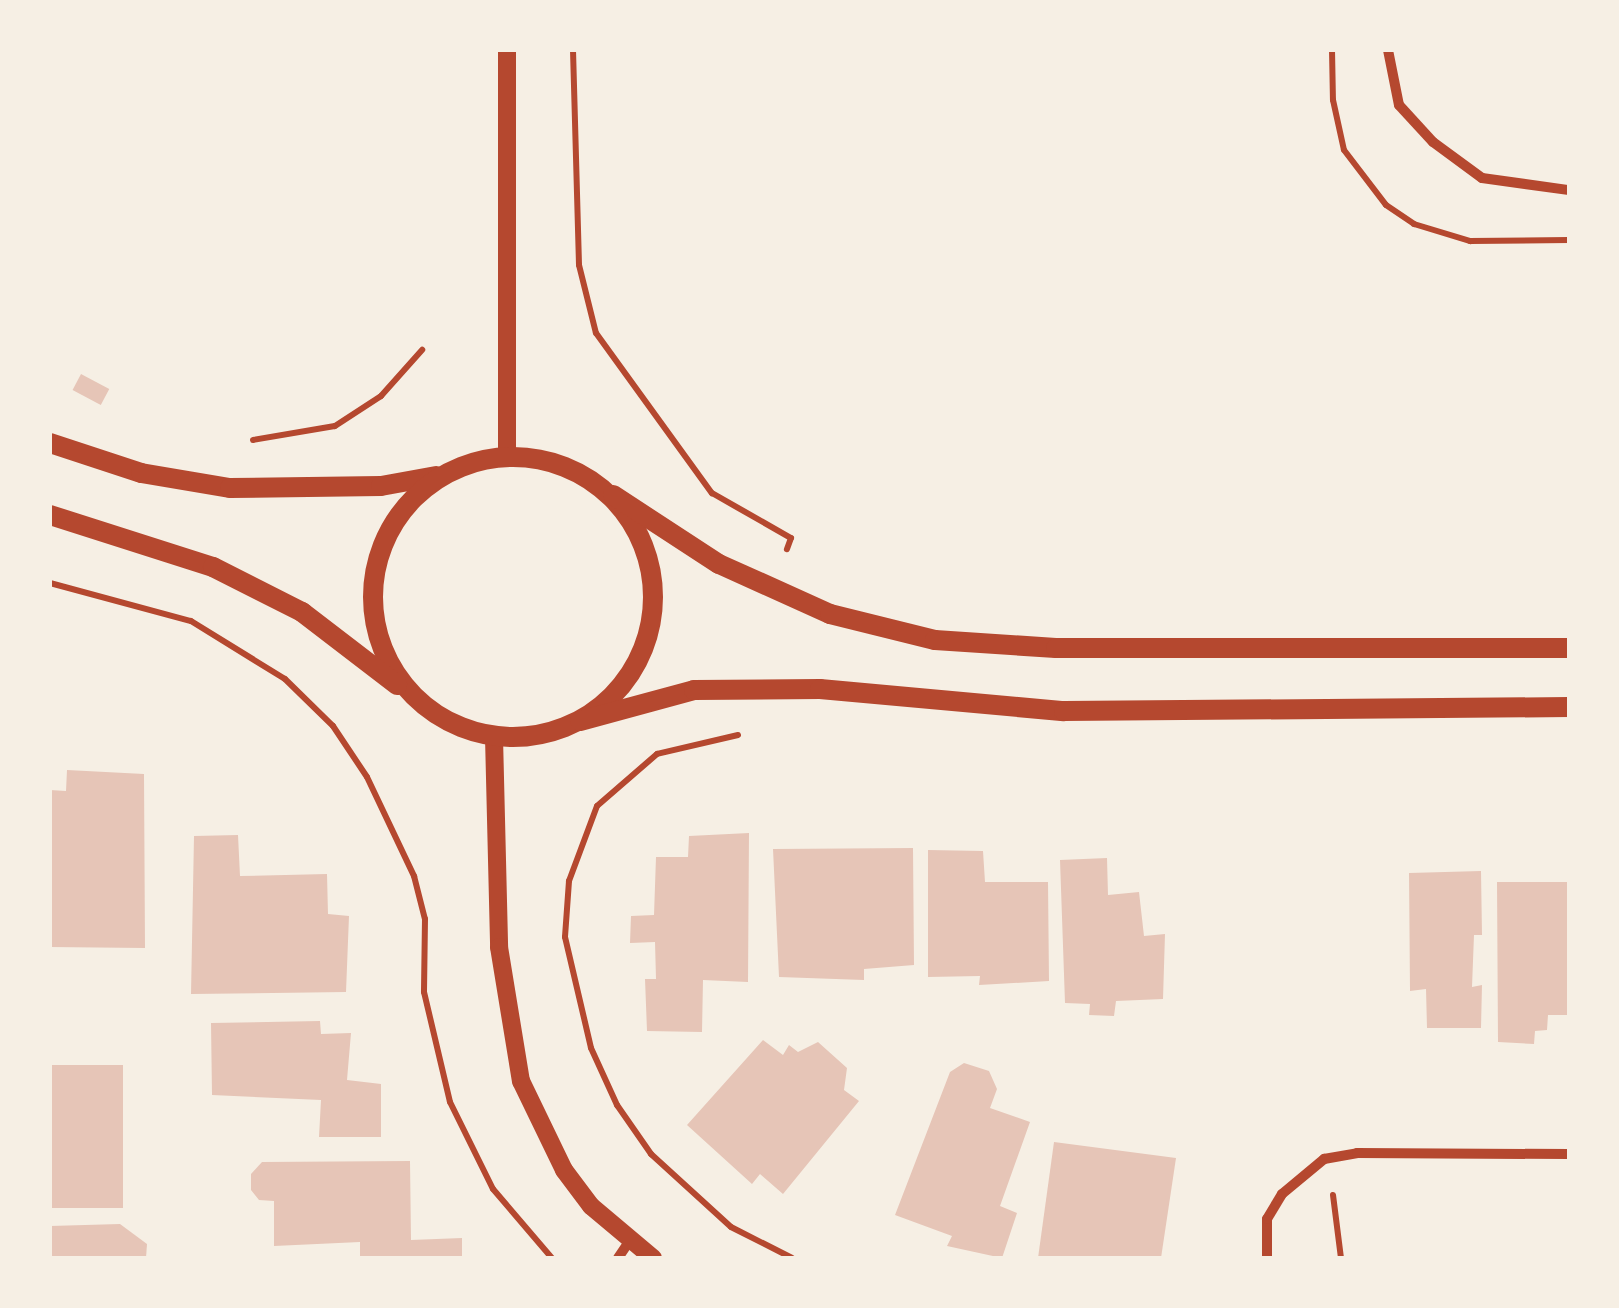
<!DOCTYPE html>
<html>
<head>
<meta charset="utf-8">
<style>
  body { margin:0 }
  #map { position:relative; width:1619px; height:1308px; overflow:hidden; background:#f6efe4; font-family:"PT Sans",sans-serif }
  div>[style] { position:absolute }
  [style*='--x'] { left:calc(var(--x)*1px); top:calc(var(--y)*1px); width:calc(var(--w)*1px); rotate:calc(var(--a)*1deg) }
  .building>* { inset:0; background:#e6c5b7; transform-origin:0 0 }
  .path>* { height:6px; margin:-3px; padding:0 3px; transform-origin:3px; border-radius:3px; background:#b5482f }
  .minor>* { height:10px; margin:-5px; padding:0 5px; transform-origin:5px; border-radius:5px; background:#b5482f }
  .tertiary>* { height:18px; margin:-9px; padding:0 9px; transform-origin:9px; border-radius:9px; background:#b5482f }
  .secondary>* { height:20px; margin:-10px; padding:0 10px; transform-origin:10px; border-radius:10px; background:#b5482f }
  .secondary>.ring { margin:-10px; padding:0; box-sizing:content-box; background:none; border:20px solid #b5482f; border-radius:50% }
  span { translate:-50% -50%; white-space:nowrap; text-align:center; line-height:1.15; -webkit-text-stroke:10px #f6efe4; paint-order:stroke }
  .frame { position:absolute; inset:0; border:52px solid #f6efe4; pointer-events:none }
</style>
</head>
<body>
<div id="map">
  <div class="building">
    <i style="left:81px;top:374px;width:32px;height:18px;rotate:28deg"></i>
    <i style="clip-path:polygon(67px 770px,144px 774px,145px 948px,50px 947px,50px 790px,66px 791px)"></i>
    <i style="clip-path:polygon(749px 833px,748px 982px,703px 980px,702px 1032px,647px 1031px,645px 979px,656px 979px,655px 942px,630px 943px,631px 916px,654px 915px,656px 857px,688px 857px,689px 836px)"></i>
    <i style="clip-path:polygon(238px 835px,240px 876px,327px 874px,328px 914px,349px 916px,346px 992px,191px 994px,194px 836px)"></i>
    <i style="clip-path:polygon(913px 848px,914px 965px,864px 969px,864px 980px,779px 977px,773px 849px)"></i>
    <i style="clip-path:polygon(928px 850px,983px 851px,985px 882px,1048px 882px,1049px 981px,979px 985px,980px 976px,928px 977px)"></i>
    <i style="clip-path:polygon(1107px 858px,1108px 895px,1139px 892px,1144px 936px,1165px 934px,1163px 999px,1116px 1001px,1114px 1016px,1089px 1015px,1090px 1004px,1065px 1003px,1060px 860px)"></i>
    <i style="clip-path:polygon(1481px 871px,1482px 935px,1474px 935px,1472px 987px,1482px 985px,1481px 1028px,1427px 1028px,1426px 989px,1410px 991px,1409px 873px)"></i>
    <i style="clip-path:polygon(1497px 882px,1569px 882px,1569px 1015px,1548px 1015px,1547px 1030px,1535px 1031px,1534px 1044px,1498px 1042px)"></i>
    <i style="clip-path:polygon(320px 1021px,321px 1034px,351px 1033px,347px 1080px,381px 1084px,381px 1137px,319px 1137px,321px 1100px,212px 1095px,211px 1023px)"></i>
    <i style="clip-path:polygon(763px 1040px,783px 1055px,789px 1045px,798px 1052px,818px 1042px,847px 1068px,844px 1090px,859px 1101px,783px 1194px,760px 1174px,752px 1184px,687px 1125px)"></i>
    <i style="clip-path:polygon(964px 1063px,989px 1071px,997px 1089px,990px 1108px,1030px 1122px,1000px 1206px,1017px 1213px,1002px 1258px,947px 1246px,952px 1236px,895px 1215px,950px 1072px)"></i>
    <i style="left:123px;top:1065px;width:143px;height:73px;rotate:90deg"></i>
    <i style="clip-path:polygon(1054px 1142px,1176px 1158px,1161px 1258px,1038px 1258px)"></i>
    <i style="clip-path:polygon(410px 1161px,411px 1240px,462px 1238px,462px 1258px,360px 1258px,360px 1242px,274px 1246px,274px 1201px,259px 1200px,251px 1190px,251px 1174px,262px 1162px)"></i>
    <i style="clip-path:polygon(120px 1224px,147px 1244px,146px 1258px,50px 1258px,50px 1226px)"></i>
  </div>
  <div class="path">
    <i style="--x:573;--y:50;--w:215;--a:88.4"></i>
    <i style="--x:579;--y:265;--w:70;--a:76"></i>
    <i style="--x:596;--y:333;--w:198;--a:54.1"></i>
    <i style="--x:712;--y:493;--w:91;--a:29.7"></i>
    <i style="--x:791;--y:538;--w:12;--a:110"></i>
    <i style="--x:1332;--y:50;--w:50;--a:88.9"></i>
    <i style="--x:1333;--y:100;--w:51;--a:77.6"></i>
    <i style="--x:1344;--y:150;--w:69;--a:52.6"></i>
    <i style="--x:1386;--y:205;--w:34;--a:34"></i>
    <i style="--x:1414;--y:224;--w:59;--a:16.9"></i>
    <i style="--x:1470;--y:241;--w:99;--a:-0.6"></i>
    <i style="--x:253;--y:440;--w:83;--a:-9.7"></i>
    <i style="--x:335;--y:426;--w:55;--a:-33.1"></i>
    <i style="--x:381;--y:396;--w:62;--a:-48.3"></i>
    <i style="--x:50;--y:583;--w:146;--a:15.1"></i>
    <i style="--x:191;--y:621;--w:110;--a:31.7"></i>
    <i style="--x:285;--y:679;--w:67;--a:44.4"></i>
    <i style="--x:333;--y:726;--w:61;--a:56.3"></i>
    <i style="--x:367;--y:777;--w:110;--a:64.6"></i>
    <i style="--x:414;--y:876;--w:44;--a:75.7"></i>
    <i style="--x:425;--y:919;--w:73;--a:90.8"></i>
    <i style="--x:424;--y:992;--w:113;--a:76.7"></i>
    <i style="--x:450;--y:1102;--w:97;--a:63.7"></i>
    <i style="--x:493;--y:1189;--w:91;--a:49.5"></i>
    <i style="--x:738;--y:735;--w:83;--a:166.8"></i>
    <i style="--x:657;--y:754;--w:79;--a:139.1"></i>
    <i style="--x:597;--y:806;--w:80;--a:110.5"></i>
    <i style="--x:569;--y:881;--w:56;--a:94.1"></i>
    <i style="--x:565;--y:937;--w:114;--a:76.8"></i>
    <i style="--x:591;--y:1048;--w:63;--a:65.5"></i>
    <i style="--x:617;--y:1105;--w:60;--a:55.2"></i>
    <i style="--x:651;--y:1154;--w:108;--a:42.4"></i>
    <i style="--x:731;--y:1227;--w:68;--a:26.9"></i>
    <i style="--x:1333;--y:1195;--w:64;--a:82.8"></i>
  </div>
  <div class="minor">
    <i style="--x:1388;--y:50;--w:56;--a:78.7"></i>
    <i style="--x:1399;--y:105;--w:50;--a:47.4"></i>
    <i style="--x:1433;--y:142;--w:61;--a:36.3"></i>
    <i style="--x:1482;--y:178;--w:88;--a:7.9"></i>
    <i style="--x:618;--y:1258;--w:23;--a:-56"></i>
    <i style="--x:1267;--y:1258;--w:39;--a:-90"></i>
    <i style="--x:1267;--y:1219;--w:29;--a:-59"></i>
    <i style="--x:1282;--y:1194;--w:55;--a:-39.8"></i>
    <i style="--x:1324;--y:1159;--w:34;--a:-10"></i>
    <i style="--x:1357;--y:1153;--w:212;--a:0.3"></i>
  </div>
  <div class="tertiary">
    <i style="--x:507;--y:454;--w:404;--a:-90"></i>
    <i style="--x:494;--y:737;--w:210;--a:88.6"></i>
    <i style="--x:499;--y:947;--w:136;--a:80.7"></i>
    <i style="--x:521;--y:1081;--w:99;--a:64.2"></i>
    <i style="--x:564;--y:1170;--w:45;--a:53.1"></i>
    <i style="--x:591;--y:1206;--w:81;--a:40"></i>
  </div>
  <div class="secondary">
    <i style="--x:50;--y:443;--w:96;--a:18.2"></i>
    <i style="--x:141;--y:473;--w:90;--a:9.6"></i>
    <i style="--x:230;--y:488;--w:151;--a:-0.8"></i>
    <i style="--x:381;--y:486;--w:56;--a:-10.3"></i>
    <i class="ring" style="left:373px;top:457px;width:260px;height:260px"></i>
    <i style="--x:613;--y:495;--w:126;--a:33.1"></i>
    <i style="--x:719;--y:564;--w:122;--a:24.2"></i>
    <i style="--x:830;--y:614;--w:108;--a:13.9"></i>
    <i style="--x:935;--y:640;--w:121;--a:3.8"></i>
    <i style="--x:1056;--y:648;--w:513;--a:0"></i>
    <i style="--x:50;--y:515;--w:171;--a:17.7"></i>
    <i style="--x:213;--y:567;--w:100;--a:26.8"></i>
    <i style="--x:302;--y:612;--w:120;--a:37.5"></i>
    <i style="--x:580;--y:721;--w:118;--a:-15.2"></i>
    <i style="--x:694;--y:690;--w:126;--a:-0.5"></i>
    <i style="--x:820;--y:689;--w:245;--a:5.2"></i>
    <i style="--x:1064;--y:711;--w:505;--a:-0.45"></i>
  </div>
  <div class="frame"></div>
</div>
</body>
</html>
